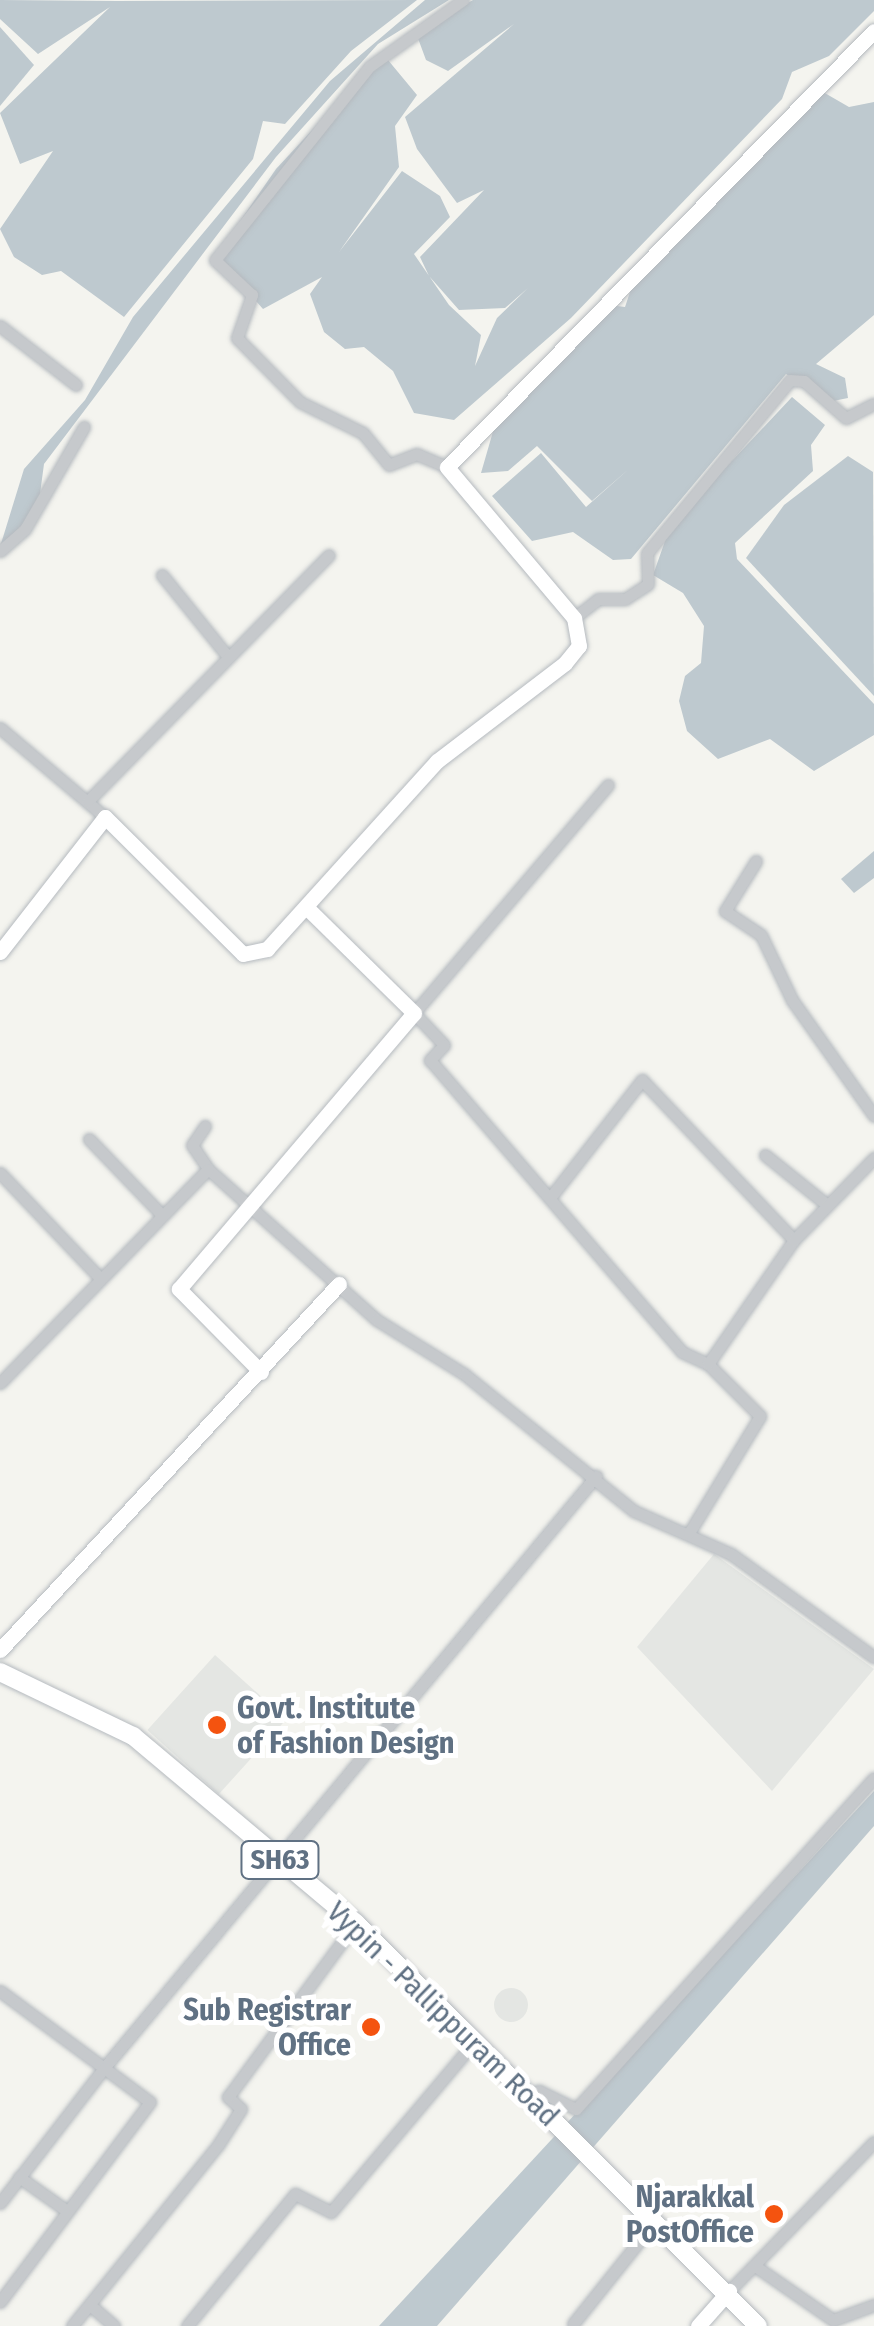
<!DOCTYPE html>
<html>
<head>
<meta charset="utf-8">
<style>
  body { margin:0 }
  #map { position:relative; width:874px; height:2326px; overflow:hidden; background:#f4f4ef; font-family:"Fira Sans Condensed",sans-serif }
  div>[style] { position:absolute }
  [style*='--x'] { left:calc(var(--x)*1px); top:calc(var(--y)*1px); width:calc(var(--w)*1px); rotate:calc(var(--a)*1deg) }
  .built>* { inset:0; background:#e4e6e3; transform-origin:0 0 }
  .round { border-radius:50% }
  .water>* { inset:0; background:#bec9cf }
  .roads { filter:drop-shadow(0 0 2px #b5babf) drop-shadow(0 0 2px #b5babf) }
  .street>* { height:11px; margin:-5.5px; padding:0 5.5px; transform-origin:5.5px; border-radius:5.5px; background:#c6c9cc }
  .secondary>* { height:15px; margin:-7.5px; padding:0 7.5px; transform-origin:7.5px; border-radius:7.5px; background:#fff }
  .primary>* { height:18px; margin:-9px; padding:0 9px; transform-origin:9px; border-radius:9px; background:#fff }
  .dots>* { width:28px; height:28px; translate:-50% -50%; box-sizing:border-box; border:5px solid #fff; border-radius:50% }
  span { translate:-50% -50%; white-space:nowrap; text-align:center; line-height:1.15; -webkit-text-stroke:10px #fff; paint-order:stroke }
  .shield-label span { padding:2px 8px; background:#fff; border:2px solid; border-radius:8px; -webkit-text-stroke-width:0 }
  .shield-label { font-size:28px; color:#607183; font-weight:700 }
  .poi-label { font-size:30px; color:#607183; font-weight:700 }
  .left { translate:0 -50%; text-align:left }
  .right { translate:-100% -50%; text-align:right }
  .street-label { font-size:30px; color:#607183 }
</style>
</head>
<body>
<div id="map">
  <div class="built">
    <i style="clip-path:polygon(714px 1554px,874px 1669px,772px 1791px,637px 1647px)"></i>
    <i style="left:215px;top:1655px;width:96px;height:101px;rotate:42deg"></i>
    <i class="round" style="left:494px;top:1988px;width:34px;height:34px"></i>
  </div>
  <div class="water">
    <i style="clip-path:polygon(0 0,117px 1px,417px 0,351px 51px,285px 124px,263px 121px,253px 159px,124px 317px,61px 271px,42px 275px,14px 257px,0 229px,53px 151px,20px 164px,0 113px,110px 7px,38px 54px,0 19px)"></i>
    <i style="clip-path:polygon(425px 0,449px 0,378px 44px,276px 157px,44px 464px,38px 509px,0 547px,24px 469px,85px 400px,133px 317px,330px 81px)"></i>
    <i style="clip-path:polygon(473px 0,874px 0,874px 11px,829px 56px,792px 72px,782px 99px,571px 318px,454px 420px,414px 413px,393px 371px,364px 347px,345px 349px,324px 332px,310px 294px,322px 277px,263px 309px,216px 256px,276px 169px,383px 54px,417px 95px,395px 126px,399px 167px,339px 252px,402px 171px,440px 196px,450px 217px,414px 254px,449px 305px,481px 335px,475px 366px,497px 318px,528px 288px,505px 308px,459px 310px,429px 276px,420px 257px,484px 190px,457px 203px,417px 149px,405px 117px,514px 24px,448px 71px,426px 60px,416px 33px)"></i>
    <i style="clip-path:polygon(0 27px,34px 65px,0 106px)"></i>
    <i style="clip-path:polygon(823px 92px,849px 107px,874px 102px,874px 315px,816px 364px,845px 378px,848px 398px,828px 402px,786px 374px,631px 559px,613px 560px,573px 532px,532px 541px,492px 496px,541px 453px,586px 507px,630px 468px,592px 501px,537px 446px,508px 471px,481px 473px,494px 428px,609px 305px,625px 307px,632px 286px)"></i>
    <i style="clip-path:polygon(792px 397px,825px 425px,811px 445px,813px 471px,735px 543px,737px 559px,874px 704px,874px 735px,814px 771px,770px 739px,718px 759px,687px 731px,679px 701px,685px 676px,701px 663px,704px 626px,683px 593px,653px 575px,670px 527px)"></i>
    <i style="clip-path:polygon(848px 456px,873px 472px,874px 696px,746px 558px,784px 505px)"></i>
    <i style="clip-path:polygon(874px 851px,874px 878px,854px 893px,841px 879px)"></i>
    <i style="clip-path:polygon(874px 1791px,874px 1826px,437px 2326px,379px 2326px)"></i>
  </div>
  <div class="roads">
    <div class="street">
      <i style="--x:0;--y:326;--w:96;--a:37.8"></i>
      <i style="--x:447;--y:467;--w:33;--a:-157"></i>
      <i style="--x:417;--y:454;--w:30;--a:159"></i>
      <i style="--x:389;--y:465;--w:41;--a:-129.1"></i>
      <i style="--x:363;--y:433;--w:70;--a:-153.8"></i>
      <i style="--x:300;--y:402;--w:90;--a:-134.5"></i>
      <i style="--x:237;--y:338;--w:46;--a:-70.8"></i>
      <i style="--x:252;--y:295;--w:51;--a:-136.6"></i>
      <i style="--x:215;--y:260;--w:248;--a:-51.4"></i>
      <i style="--x:370;--y:66;--w:114;--a:-35.4"></i>
      <i style="--x:0;--y:551;--w:33;--a:-41"></i>
      <i style="--x:25;--y:529;--w:118;--a:-60"></i>
      <i style="--x:162;--y:575;--w:100;--a:51.1"></i>
      <i style="--x:574;--y:618;--w:31;--a:-38"></i>
      <i style="--x:598;--y:599;--w:27;--a:0"></i>
      <i style="--x:625;--y:599;--w:27;--a:-33"></i>
      <i style="--x:648;--y:584;--w:31;--a:-92"></i>
      <i style="--x:647;--y:553;--w:224;--a:-50.4"></i>
      <i style="--x:790;--y:380;--w:14;--a:4"></i>
      <i style="--x:804;--y:381;--w:56;--a:41.4"></i>
      <i style="--x:846;--y:418;--w:31;--a:-27"></i>
      <i style="--x:0;--y:728;--w:138;--a:40.3"></i>
      <i style="--x:608;--y:785;--w:299;--a:130.4"></i>
      <i style="--x:414;--y:1013;--w:44;--a:46.8"></i>
      <i style="--x:444;--y:1045;--w:21;--a:133"></i>
      <i style="--x:430;--y:1060;--w:386;--a:49.2"></i>
      <i style="--x:682;--y:1352;--w:29;--a:25"></i>
      <i style="--x:88;--y:801;--w:344;--a:-45.6"></i>
      <i style="--x:756;--y:861;--w:59;--a:121.8"></i>
      <i style="--x:725;--y:911;--w:43;--a:33.7"></i>
      <i style="--x:761;--y:935;--w:72;--a:64.5"></i>
      <i style="--x:792;--y:1000;--w:142;--a:54.7"></i>
      <i style="--x:205;--y:1126;--w:23;--a:124"></i>
      <i style="--x:192;--y:1145;--w:29;--a:56"></i>
      <i style="--x:208;--y:1169;--w:227;--a:41.8"></i>
      <i style="--x:377;--y:1320;--w:102;--a:31.8"></i>
      <i style="--x:464;--y:1374;--w:218;--a:38.9"></i>
      <i style="--x:634;--y:1511;--w:106;--a:23.9"></i>
      <i style="--x:731;--y:1554;--w:176;--a:35.8"></i>
      <i style="--x:89;--y:1139;--w:104;--a:46.2"></i>
      <i style="--x:765;--y:1155;--w:78;--a:38.8"></i>
      <i style="--x:0;--y:1173;--w:146;--a:46.4"></i>
      <i style="--x:553;--y:1194;--w:145;--a:-52"></i>
      <i style="--x:642;--y:1080;--w:221;--a:46.5"></i>
      <i style="--x:0;--y:1383;--w:298;--a:-45.8"></i>
      <i style="--x:689;--y:1533;--w:137;--a:-58.7"></i>
      <i style="--x:760;--y:1416;--w:74;--a:-135"></i>
      <i style="--x:708;--y:1364;--w:151;--a:-55.3"></i>
      <i style="--x:794;--y:1240;--w:115;--a:-45.7"></i>
      <i style="--x:0;--y:1991;--w:129;--a:36.5"></i>
      <i style="--x:104;--y:2068;--w:770;--a:-50.27"></i>
      <i style="--x:525;--y:2095;--w:15;--a:-16"></i>
      <i style="--x:539;--y:2091;--w:41;--a:25.9"></i>
      <i style="--x:576;--y:2109;--w:445;--a:-48"></i>
      <i style="--x:19;--y:2177;--w:59;--a:35.3"></i>
      <i style="--x:0;--y:2203;--w:170;--a:-52.4"></i>
      <i style="--x:104;--y:2068;--w:57;--a:36.5"></i>
      <i style="--x:150;--y:2102;--w:250;--a:126.9"></i>
      <i style="--x:755;--y:2266;--w:95;--a:34.7"></i>
      <i style="--x:833;--y:2320;--w:44;--a:-20.1"></i>
      <i style="--x:729;--y:2291;--w:208;--a:-45.8"></i>
      <i style="--x:90;--y:2305;--w:32;--a:41"></i>
      <i style="--x:573;--y:2324;--w:120;--a:-51.4"></i>
      <i style="--x:72;--y:2326;--w:233;--a:-51.1"></i>
      <i style="--x:218;--y:2145;--w:43;--a:-57.4"></i>
      <i style="--x:241;--y:2109;--w:18;--a:-137"></i>
      <i style="--x:228;--y:2097;--w:216;--a:-53.7"></i>
      <i style="--x:187;--y:2326;--w:171;--a:-50.7"></i>
      <i style="--x:295;--y:2194;--w:40;--a:26.6"></i>
      <i style="--x:331;--y:2212;--w:222;--a:-49.9"></i>
    </div>
    <div class="secondary">
      <i style="--x:0;--y:952;--w:171;--a:-52.1"></i>
      <i style="--x:105;--y:817;--w:194;--a:44.8"></i>
      <i style="--x:243;--y:954;--w:25;--a:-12"></i>
      <i style="--x:267;--y:949;--w:253;--a:-47.9"></i>
      <i style="--x:437;--y:761;--w:161;--a:-37.4"></i>
      <i style="--x:565;--y:663;--w:22;--a:-51"></i>
      <i style="--x:579;--y:646;--w:28;--a:-100"></i>
      <i style="--x:574;--y:618;--w:197;--a:-130.1"></i>
      <i style="--x:447;--y:467;--w:610;--a:-45.6"></i>
      <i style="--x:261;--y:1372;--w:117;--a:-134.7"></i>
      <i style="--x:179;--y:1289;--w:362;--a:-49.6"></i>
      <i style="--x:414;--y:1013;--w:150;--a:-135.5"></i>
      <i style="--x:0;--y:1650;--w:499;--a:-47.2"></i>
      <i style="--x:698;--y:2326;--w:47;--a:-48.5"></i>
    </div>
    <div class="primary">
      <i style="--x:0;--y:1672;--w:148;--a:25.7"></i>
      <i style="--x:133;--y:1736;--w:291;--a:40"></i>
      <i style="--x:356;--y:1923;--w:569;--a:45.07"></i>
    </div>
  </div>
  <div class="dots">
    <i style="left:217px;top:1725px;background:#f4530f"></i>
    <i style="left:371px;top:2027px;background:#f4530f"></i>
    <i style="left:774px;top:2214px;background:#f4530f"></i>
  </div>
  <div class="shield-label">
    <span style="left:280px;top:1860px">SH63</span>
  </div>
  <div class="poi-label">
    <span class="left" style="left:237px;top:1725px">Govt. Institute<br>of Fashion Design</span>
    <span class="right" style="left:351px;top:2027px">Sub Registrar<br>Office</span>
    <span class="right" style="left:754px;top:2214px">Njarakkal<br>PostOffice</span>
  </div>
  <div class="street-label">
    <span style="left:443px;top:2014px;rotate:44deg">Vypin - Pallippuram Road</span>
  </div>
</div>
</body>
</html>
